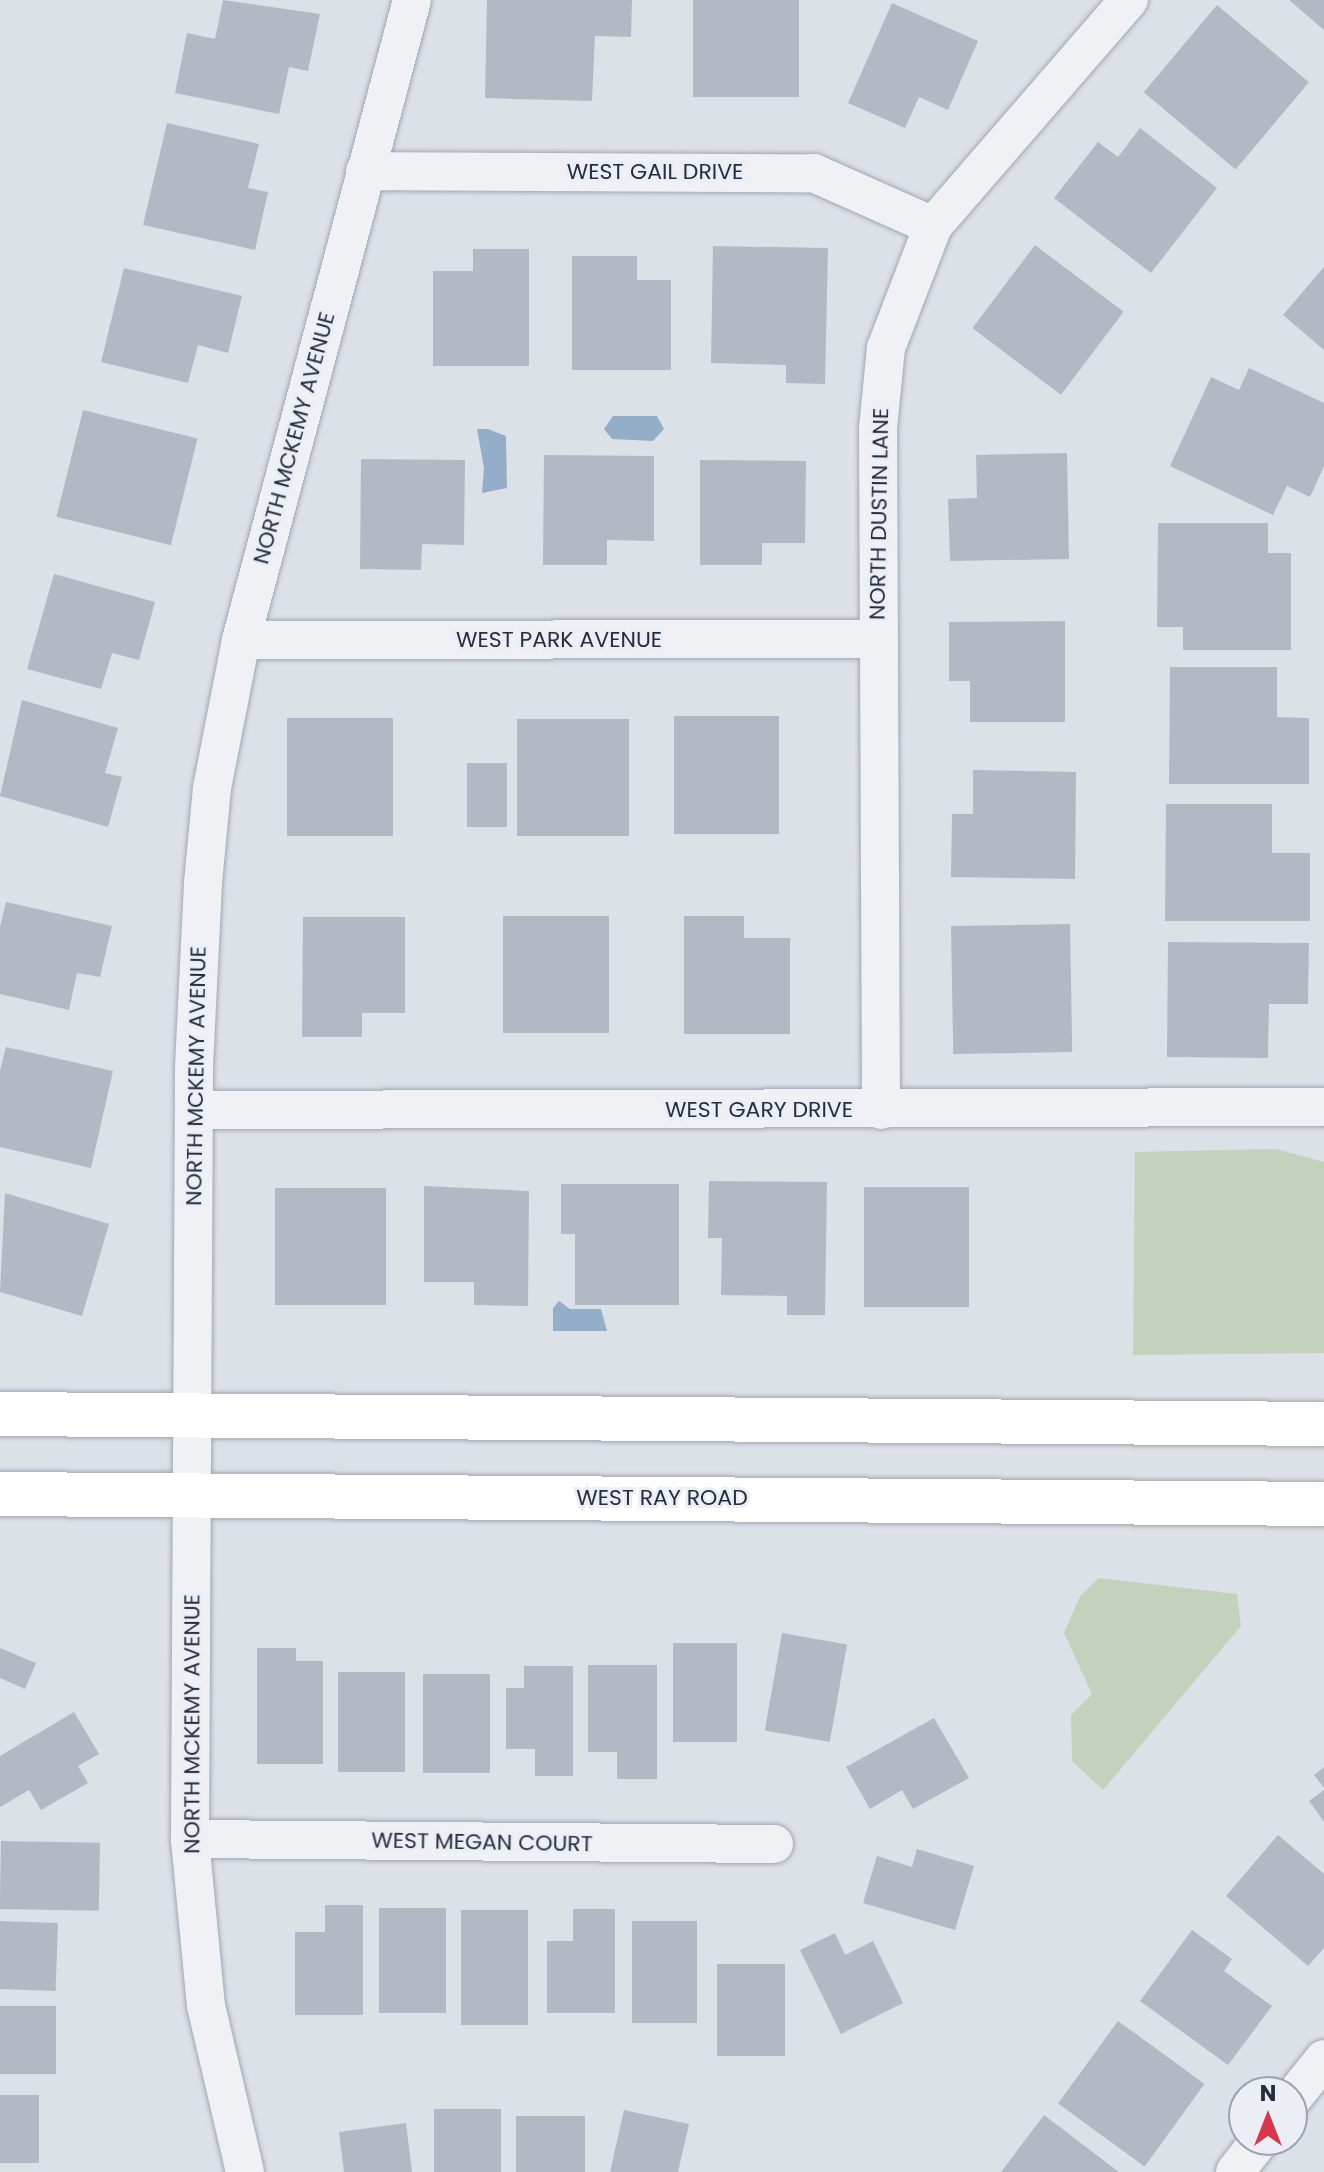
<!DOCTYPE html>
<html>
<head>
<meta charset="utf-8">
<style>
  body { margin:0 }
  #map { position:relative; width:1324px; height:2172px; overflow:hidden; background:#dce0e7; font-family:Poppins,sans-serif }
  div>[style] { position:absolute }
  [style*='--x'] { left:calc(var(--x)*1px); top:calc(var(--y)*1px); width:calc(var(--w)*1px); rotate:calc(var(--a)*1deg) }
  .green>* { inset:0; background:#c2d2bc }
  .water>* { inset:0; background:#94aeca }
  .building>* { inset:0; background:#b3b9c4; transform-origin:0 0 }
  .roads { filter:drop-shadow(0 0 2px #a1a7b1) drop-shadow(0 0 2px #a1a7b1) }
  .minor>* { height:38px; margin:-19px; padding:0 19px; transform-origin:19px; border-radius:19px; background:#eff1f5 }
  .major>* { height:44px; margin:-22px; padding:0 22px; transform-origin:22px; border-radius:22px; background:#fff }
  span { translate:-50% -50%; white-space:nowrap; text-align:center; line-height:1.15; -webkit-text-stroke:6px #ebeff5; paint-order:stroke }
  .street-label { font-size:22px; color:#252e3e }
  .north { position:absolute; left:1228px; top:2076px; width:80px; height:80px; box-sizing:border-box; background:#ebeff5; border:2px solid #9ca2ac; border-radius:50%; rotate:0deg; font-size:22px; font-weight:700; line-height:32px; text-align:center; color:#252e3e }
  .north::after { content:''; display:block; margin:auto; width:28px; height:36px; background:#d7364d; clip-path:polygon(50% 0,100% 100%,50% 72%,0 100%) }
</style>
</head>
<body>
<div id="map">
  <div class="green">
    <i style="clip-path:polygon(1276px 1149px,1324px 1162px,1324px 1353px,1133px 1355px,1135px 1152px)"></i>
    <i style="clip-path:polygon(1099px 1578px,1237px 1594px,1241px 1626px,1103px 1790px,1072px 1761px,1071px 1715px,1092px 1694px,1064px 1633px,1080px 1596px)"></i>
  </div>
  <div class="water">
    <i style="clip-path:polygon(613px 416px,657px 416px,664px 429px,653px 441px,612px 439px,604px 429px)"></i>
    <i style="clip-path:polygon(488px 429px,506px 436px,507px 488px,482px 493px,484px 468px,477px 429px)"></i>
    <i style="clip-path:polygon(559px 1301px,570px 1309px,601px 1309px,607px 1331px,553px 1331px,553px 1308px)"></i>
  </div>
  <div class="building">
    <i style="clip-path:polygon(223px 0,320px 14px,308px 71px,289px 67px,279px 114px,175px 93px,187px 33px,215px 39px)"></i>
    <i style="clip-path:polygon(487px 0,632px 0,631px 37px,595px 36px,592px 101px,485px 98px)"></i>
    <i style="left:693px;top:0;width:106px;height:97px"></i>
    <i style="clip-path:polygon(1289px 0,1324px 0,1324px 30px)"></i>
    <i style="clip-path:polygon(892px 3px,978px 41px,948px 110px,919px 97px,905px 128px,848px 103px)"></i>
    <i style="left:1217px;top:5px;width:120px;height:114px;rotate:40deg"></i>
    <i style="clip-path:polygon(167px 123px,259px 144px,248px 188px,268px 192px,255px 250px,143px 225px)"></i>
    <i style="clip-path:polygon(1140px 128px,1217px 188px,1151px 273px,1054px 198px,1098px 142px,1118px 157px)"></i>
    <i style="left:1035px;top:245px;width:111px;height:104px;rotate:37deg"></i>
    <i style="clip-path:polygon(713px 246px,828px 248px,825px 384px,786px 383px,786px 365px,711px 363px)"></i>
    <i style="clip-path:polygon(473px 249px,529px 249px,529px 366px,433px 366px,433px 271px,473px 271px)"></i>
    <i style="clip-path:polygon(572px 256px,637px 256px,637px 280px,671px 280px,671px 370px,572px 370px)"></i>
    <i style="clip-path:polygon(1324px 267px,1324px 350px,1283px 315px)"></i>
    <i style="clip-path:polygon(124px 268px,242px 296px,228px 353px,198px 345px,188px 383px,101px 362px)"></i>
    <i style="clip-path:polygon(1249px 368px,1324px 403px,1324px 466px,1310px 497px,1287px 486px,1273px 515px,1170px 466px,1211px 377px,1239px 390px)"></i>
    <i style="left:83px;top:410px;width:118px;height:110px;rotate:14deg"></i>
    <i style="clip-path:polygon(1067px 453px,1069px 559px,950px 561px,948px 499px,977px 498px,976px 455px)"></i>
    <i style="clip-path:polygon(544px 455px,654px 456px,654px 541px,607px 540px,607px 565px,543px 565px)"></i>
    <i style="clip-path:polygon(361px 459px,465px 460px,464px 545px,422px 544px,421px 570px,360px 569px)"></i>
    <i style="clip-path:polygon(700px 460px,806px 461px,805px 543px,762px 543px,762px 565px,700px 565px)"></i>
    <i style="clip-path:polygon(1158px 523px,1268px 523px,1268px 553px,1291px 553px,1291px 650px,1183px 650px,1183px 627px,1157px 627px)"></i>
    <i style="clip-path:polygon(54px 574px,155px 602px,139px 660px,112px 653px,101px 689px,27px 669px)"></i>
    <i style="clip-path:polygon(1065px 621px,1065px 722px,970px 722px,970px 681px,949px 681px,949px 622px)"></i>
    <i style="clip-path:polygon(1170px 667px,1277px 667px,1277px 717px,1309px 718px,1309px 784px,1169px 784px)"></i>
    <i style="clip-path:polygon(22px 700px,118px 728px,105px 773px,122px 777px,108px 827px,0 796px)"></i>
    <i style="left:674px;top:716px;width:105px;height:118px"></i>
    <i style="left:287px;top:718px;width:106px;height:118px"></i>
    <i style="left:517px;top:719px;width:112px;height:117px"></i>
    <i style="left:467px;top:763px;width:40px;height:64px"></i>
    <i style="clip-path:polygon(973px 770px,1076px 772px,1075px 879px,951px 877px,952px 814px,973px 814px)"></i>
    <i style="clip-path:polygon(1166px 804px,1272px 804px,1272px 853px,1310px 853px,1310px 921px,1165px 921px)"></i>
    <i style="clip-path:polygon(6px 902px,112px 926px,100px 977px,77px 973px,69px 1010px,0 994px,0 927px)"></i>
    <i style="left:503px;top:916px;width:106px;height:117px"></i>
    <i style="clip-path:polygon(684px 916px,744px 916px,744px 938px,790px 938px,790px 1034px,684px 1034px)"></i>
    <i style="clip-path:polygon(303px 917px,405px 917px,405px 1013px,362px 1013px,362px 1037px,302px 1037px)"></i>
    <i style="left:1070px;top:924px;width:128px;height:119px;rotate:89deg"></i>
    <i style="clip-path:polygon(1168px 942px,1309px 943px,1308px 1004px,1269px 1004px,1268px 1058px,1167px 1057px)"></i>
    <i style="clip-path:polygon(6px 1047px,113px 1071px,91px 1168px,0 1147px,0 1071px)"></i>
    <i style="clip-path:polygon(709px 1181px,827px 1182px,825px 1315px,787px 1315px,787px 1296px,721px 1295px,722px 1238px,708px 1238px)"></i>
    <i style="clip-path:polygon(561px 1184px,679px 1184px,679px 1305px,575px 1305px,575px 1234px,561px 1234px)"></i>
    <i style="clip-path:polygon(424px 1186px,529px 1191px,528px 1306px,474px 1305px,474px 1282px,424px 1282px)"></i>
    <i style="left:864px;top:1187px;width:105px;height:120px"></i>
    <i style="left:275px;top:1188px;width:111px;height:117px"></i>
    <i style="clip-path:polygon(5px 1193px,109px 1224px,82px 1316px,0 1292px)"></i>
    <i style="left:782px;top:1633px;width:66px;height:99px;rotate:10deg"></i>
    <i style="left:673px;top:1643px;width:64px;height:99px"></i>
    <i style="clip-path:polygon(0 1648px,36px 1663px,25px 1689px,0 1678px)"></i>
    <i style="clip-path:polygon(257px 1648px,296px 1648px,296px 1661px,323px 1661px,323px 1764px,257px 1764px)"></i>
    <i style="clip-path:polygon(588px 1665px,657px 1665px,657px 1779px,617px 1779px,617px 1752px,588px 1752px)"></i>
    <i style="clip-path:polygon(524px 1666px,573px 1666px,573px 1776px,535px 1776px,535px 1749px,506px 1749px,506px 1688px,524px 1688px)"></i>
    <i style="left:338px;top:1672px;width:67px;height:100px"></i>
    <i style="left:423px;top:1674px;width:67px;height:99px"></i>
    <i style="clip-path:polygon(74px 1712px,99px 1754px,78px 1766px,88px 1783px,41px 1810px,29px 1790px,0 1807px,0 1756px)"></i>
    <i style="clip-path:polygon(934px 1718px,969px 1778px,913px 1809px,902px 1790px,870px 1809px,846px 1767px)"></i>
    <i style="clip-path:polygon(1324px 1767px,1324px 1788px,1314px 1775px)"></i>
    <i style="clip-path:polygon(1324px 1790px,1324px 1822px,1309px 1801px)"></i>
    <i style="clip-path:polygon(1278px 1835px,1324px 1874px,1324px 1948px,1308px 1966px,1226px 1896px)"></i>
    <i style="left:1px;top:1841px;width:99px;height:68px;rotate:1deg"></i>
    <i style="clip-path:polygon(917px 1849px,974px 1866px,955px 1930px,863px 1903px,877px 1856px,912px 1867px)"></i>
    <i style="clip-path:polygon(325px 1905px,363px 1905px,363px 2015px,295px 2015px,295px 1932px,325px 1932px)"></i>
    <i style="left:379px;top:1908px;width:67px;height:105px"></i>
    <i style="clip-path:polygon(573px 1909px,615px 1909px,615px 2013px,547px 2013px,547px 1941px,573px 1941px)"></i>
    <i style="left:461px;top:1910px;width:67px;height:115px"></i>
    <i style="left:0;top:1921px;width:58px;height:68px;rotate:2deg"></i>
    <i style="left:632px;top:1921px;width:65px;height:102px"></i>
    <i style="clip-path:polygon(1192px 1930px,1232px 1959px,1224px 1971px,1272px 2006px,1228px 2065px,1140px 2001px)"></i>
    <i style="clip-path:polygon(835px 1933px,845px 1955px,873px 1941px,903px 2003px,841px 2034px,800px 1950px)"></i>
    <i style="left:717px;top:1964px;width:68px;height:92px"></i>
    <i style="left:0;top:2006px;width:56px;height:68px"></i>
    <i style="left:1118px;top:2021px;width:107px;height:102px;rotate:36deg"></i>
    <i style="left:0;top:2095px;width:39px;height:68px"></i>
    <i style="left:434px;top:2109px;width:67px;height:63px"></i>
    <i style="clip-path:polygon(624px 2110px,689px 2124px,678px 2172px,610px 2172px)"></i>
    <i style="clip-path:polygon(1044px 2115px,1119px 2172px,1001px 2172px)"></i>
    <i style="left:516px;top:2116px;width:69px;height:56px"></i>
    <i style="clip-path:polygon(406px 2123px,412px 2172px,344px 2172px,339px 2132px)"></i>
  </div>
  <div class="roads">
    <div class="minor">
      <i style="--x:365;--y:171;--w:449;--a:0.3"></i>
      <i style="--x:814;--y:173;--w:130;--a:24"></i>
      <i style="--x:241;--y:640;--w:636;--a:-0.09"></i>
      <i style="--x:194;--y:1110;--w:1130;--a:-0.15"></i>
      <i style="--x:881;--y:1110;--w:682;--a:-90.25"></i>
      <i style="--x:878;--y:428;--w:80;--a:-84.3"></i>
      <i style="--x:886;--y:348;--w:131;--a:-68.9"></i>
      <i style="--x:933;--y:226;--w:299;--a:-49.1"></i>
      <i style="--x:190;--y:1839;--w:584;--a:0.49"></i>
      <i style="--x:1292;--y:2099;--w:51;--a:-51.3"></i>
      <i style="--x:245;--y:2172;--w:171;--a:-103.2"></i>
      <i style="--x:206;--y:2006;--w:168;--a:-95.5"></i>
      <i style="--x:190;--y:1839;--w:772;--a:-89.7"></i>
      <i style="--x:194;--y:1067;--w:184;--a:-87.2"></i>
      <i style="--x:203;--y:883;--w:95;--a:-84.6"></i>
      <i style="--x:212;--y:788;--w:151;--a:-78.9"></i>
      <i style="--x:241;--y:640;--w:662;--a:-75.04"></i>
      <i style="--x:1235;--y:2172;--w:41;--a:-52"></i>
    </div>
    <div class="major">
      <i style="--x:0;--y:1414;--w:1324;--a:0.43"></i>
      <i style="--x:0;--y:1494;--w:1324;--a:0.43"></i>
    </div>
  </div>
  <div class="street-label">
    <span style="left:655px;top:172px">WEST GAIL DRIVE</span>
    <span style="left:294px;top:438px;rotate:-75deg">NORTH MCKEMY AVENUE</span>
    <span style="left:879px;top:514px;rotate:-89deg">NORTH DUSTIN LANE</span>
    <span style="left:559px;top:640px">WEST PARK AVENUE</span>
    <span style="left:196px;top:1076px;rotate:-89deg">NORTH MCKEMY AVENUE</span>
    <span style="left:759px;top:1110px">WEST GARY DRIVE</span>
    <span style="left:662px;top:1498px">WEST RAY ROAD</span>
    <span style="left:192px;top:1724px;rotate:-90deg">NORTH MCKEMY AVENUE</span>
    <span style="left:482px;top:1842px;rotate:1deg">WEST MEGAN COURT</span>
  </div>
  <div class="north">N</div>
</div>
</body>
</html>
